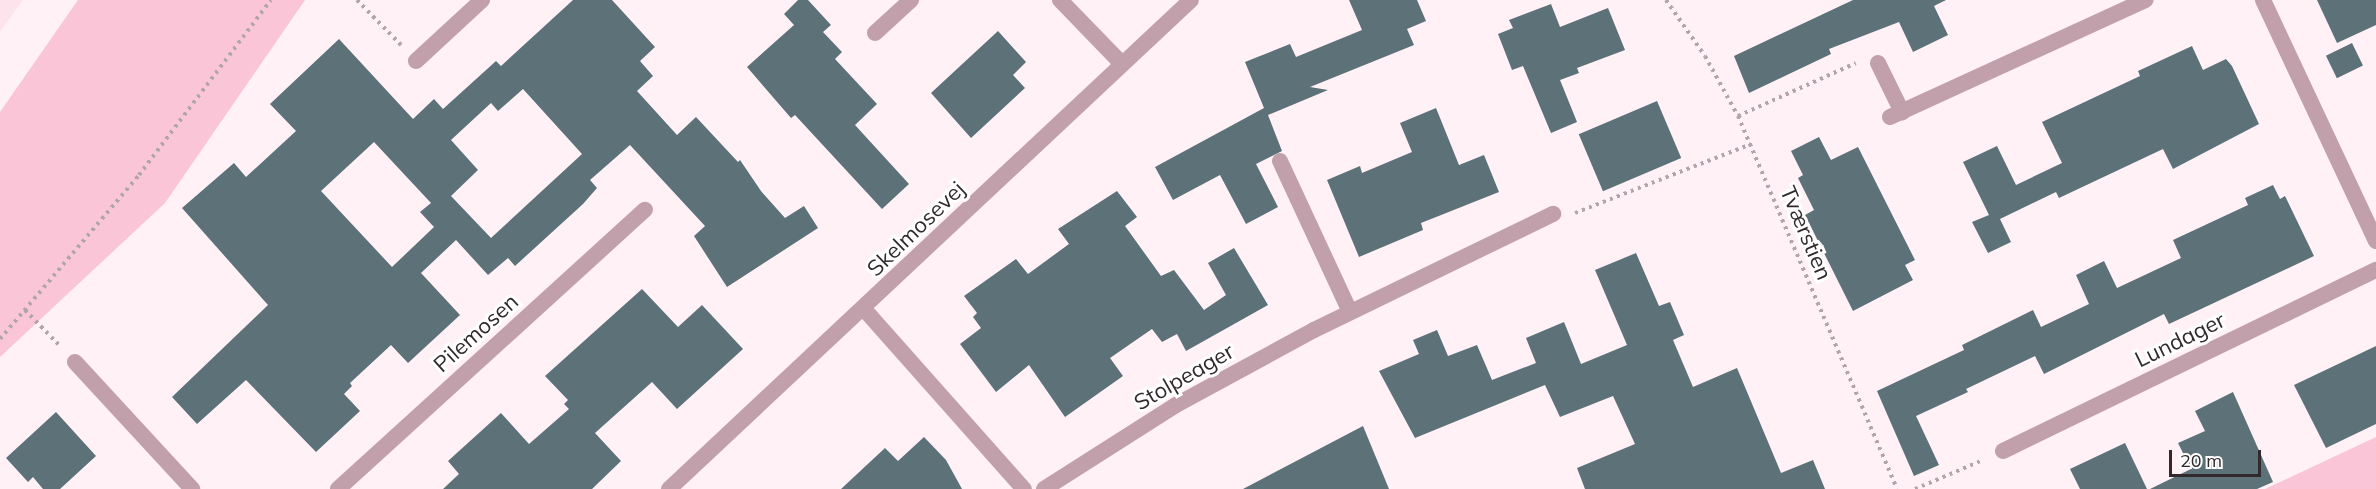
<!DOCTYPE html>
<html>
<head>
<meta charset="utf-8">
<style>
  body { margin:0 }
  #map { position:relative; width:2376px; height:489px; overflow:hidden; background:#fff1f6; font-family:Mulish,sans-serif }
  div>[style] { position:absolute }
  [style*='--x'] { left:calc(var(--x)*1px); top:calc(var(--y)*1px); width:calc(var(--w)*1px); rotate:calc(var(--a)*1deg) }
  .built>* { inset:0; background:#fde4ec }
  .green>* { inset:0; background:#f9c5d7 }
  .building>* { inset:0; background:#5d7178; transform-origin:0 0 }
  .path>* { height:4px; margin-top:-2px; transform-origin:0; background:repeating-linear-gradient(90deg,#b0a5a9 0 3px,transparent 0 7.5px) }
  .minor>* { height:16px; margin:-8px; padding:0 8px; transform-origin:8px; border-radius:8px; background:#c19fab }
  span { translate:-50% -50%; white-space:nowrap; text-align:center; line-height:1.15; -webkit-text-stroke:6px #fff; paint-order:stroke }
  .street-label { font-size:22px; color:#31292c }
  .scale { position:absolute; left:2169px; top:450px; width:92px; height:27px; box-sizing:border-box; border:3px solid #31292c; border-top:0; padding-left:8px; font-size:18px; line-height:21px; white-space:nowrap; color:#31292c; -webkit-text-stroke:4px #fff; paint-order:stroke }
</style>
</head>
<body>
<div id="map">
  <div class="built">
    <i style="clip-path:polygon(0 0,23px 0,0 32px)"></i>
  </div>
  <div class="green">
    <i style="clip-path:polygon(78px 0,305px 0,165px 203px,0 357px,0 112px)"></i>
    <i style="clip-path:polygon(2376px 437px,2376px 489px,2265px 489px)"></i>
  </div>
  <div class="building">
    <i style="clip-path:polygon(evenodd,573px 0,612px 0,655px 47px,640px 61px,653px 76px,637px 91px,677px 135px,696px 117px,738px 162px,740px 160px,761px 191px,785px 218px,804px 206px,818px 228px,727px 287px,694px 236px,705px 226px,630px 145px,590px 180px,597px 188px,583px 204px,515px 266px,508px 258px,488px 275px,456px 240px,421px 273px,460px 315px,408px 363px,391px 345px,350px 383px,352px 386px,344px 394px,360px 411px,316px 452px,246px 380px,197px 424px,172px 397px,268px 305px,182px 208px,234px 163px,246px 177px,296px 131px,270px 104px,339px 39px,413px 119px,434px 99px,443px 109px,496px 61px,501px 66px,573px 0,523px 89px,582px 154px,491px 238px,451px 196px,478px 170px,451px 140px,491px 103px,498px 111px,523px 89px,573px 0,374px 142px,431px 203px,420px 212px,434px 227px,392px 267px,321px 191px,374px 142px)"></i>
    <i style="clip-path:polygon(798px 0,808px 0,831px 25px,823px 32px,842px 52px,835px 59px,877px 104px,855px 125px,909px 184px,882px 209px,795px 115px,791px 118px,747px 67px,794px 25px,784px 14px)"></i>
    <i style="clip-path:polygon(1349px 0,1417px 0,1426px 21px,1407px 29px,1414px 45px,1310px 87px,1328px 90px,1268px 115px,1282px 151px,1256px 164px,1278px 207px,1246px 224px,1220px 175px,1173px 200px,1155px 167px,1264px 108px,1245px 62px,1290px 44px,1296px 57px,1362px 30px)"></i>
    <i style="clip-path:polygon(1853px 0,1946px 0,1934px 6px,1948px 35px,1913px 52px,1899px 22px,1829px 49px,1831px 54px,1749px 93px,1734px 56px)"></i>
    <i style="clip-path:polygon(2317px 0,2376px 0,2376px 25px,2337px 43px)"></i>
    <i style="clip-path:polygon(1551px 4px,1560px 27px,1608px 8px,1625px 50px,1577px 68px,1579px 73px,1560px 80px,1577px 122px,1551px 133px,1523px 66px,1512px 70px,1498px 34px,1513px 28px,1509px 20px)"></i>
    <i style="clip-path:polygon(998px 31px,1026px 62px,1013px 75px,1025px 88px,971px 138px,931px 93px)"></i>
    <i style="left:2352px;top:43px;width:25px;height:29px;rotate:64deg"></i>
    <i style="clip-path:polygon(2192px 46px,2203px 70px,2226px 59px,2232px 66px,2259px 124px,2173px 169px,2163px 149px,2059px 198px,2056px 192px,2000px 219px,2011px 242px,1988px 253px,1972px 222px,1989px 215px,1963px 162px,1997px 146px,2016px 185px,2062px 163px,2042px 122px,2140px 76px,2138px 71px)"></i>
    <i style="left:1657px;top:101px;width:62px;height:85px;rotate:67deg"></i>
    <i style="clip-path:polygon(1436px 108px,1459px 165px,1484px 155px,1499px 192px,1421px 223px,1423px 230px,1359px 257px,1327px 180px,1360px 166px,1362px 173px,1412px 152px,1400px 123px)"></i>
    <i style="clip-path:polygon(1819px 137px,1831px 160px,1858px 147px,1915px 260px,1905px 265px,1913px 280px,1853px 311px,1805px 215px,1814px 210px,1798px 178px,1803px 175px,1791px 151px)"></i>
    <i style="clip-path:polygon(2273px 185px,2280px 199px,2285px 196px,2314px 256px,2169px 324px,2164px 314px,2044px 374px,2035px 356px,1966px 389px,1968px 392px,1916px 416px,1939px 465px,1914px 476px,1877px 391px,1964px 350px,1962px 345px,2033px 310px,2041px 327px,2089px 304px,2076px 275px,2104px 261px,2117px 288px,2181px 258px,2173px 240px,2248px 205px,2245px 198px)"></i>
    <i style="clip-path:polygon(1117px 191px,1137px 217px,1125px 226px,1161px 276px,1174px 270px,1204px 310px,1226px 295px,1208px 263px,1234px 248px,1268px 305px,1186px 351px,1177px 334px,1162px 342px,1152px 329px,1110px 358px,1123px 376px,1065px 417px,1029px 365px,996px 392px,960px 344px,981px 328px,973px 317px,977px 313px,964px 296px,1016px 259px,1028px 274px,1069px 244px,1058px 229px)"></i>
    <i style="clip-path:polygon(1636px 253px,1659px 306px,1670px 302px,1684px 335px,1673px 340px,1693px 387px,1737px 368px,1781px 473px,1813px 460px,1825px 489px,1585px 489px,1577px 468px,1635px 444px,1613px 396px,1560px 417px,1545px 385px,1415px 438px,1379px 371px,1419px 354px,1413px 340px,1437px 330px,1448px 356px,1477px 345px,1492px 380px,1536px 363px,1526px 338px,1564px 322px,1581px 364px,1627px 345px,1595px 270px)"></i>
    <i style="clip-path:polygon(642px 289px,678px 327px,702px 305px,743px 349px,677px 409px,652px 382px,595px 433px,621px 461px,592px 489px,443px 489px,459px 474px,448px 461px,501px 413px,529px 444px,569px 409px,564px 404px,568px 400px,545px 376px)"></i>
    <i style="clip-path:polygon(2376px 346px,2376px 424px,2326px 448px,2294px 385px)"></i>
    <i style="clip-path:polygon(2233px 392px,2273px 482px,2257px 489px,2150px 489px,2191px 469px,2178px 443px,2205px 431px,2195px 411px)"></i>
    <i style="clip-path:polygon(56px 412px,96px 456px,60px 489px,43px 489px,33px 477px,28px 482px,6px 458px)"></i>
    <i style="clip-path:polygon(1363px 426px,1389px 489px,1243px 489px)"></i>
    <i style="clip-path:polygon(924px 437px,946px 460px,962px 489px,841px 489px,885px 448px,898px 461px)"></i>
    <i style="clip-path:polygon(2125px 443px,2147px 489px,2080px 489px,2070px 469px)"></i>
  </div>
  <div class="path">
    <i style="--x:357;--y:0;--w:63;--a:45.6"></i>
    <i style="--x:1666;--y:0;--w:68;--a:55.1"></i>
    <i style="--x:1705;--y:56;--w:68;--a:61.2"></i>
    <i style="--x:1738;--y:116;--w:405;--a:66.9"></i>
    <i style="--x:1738;--y:116;--w:129;--a:-24.2"></i>
    <i style="--x:1575;--y:213;--w:189;--a:-21.4"></i>
    <i style="--x:25;--y:310;--w:50;--a:45.8"></i>
    <i style="--x:0;--y:339;--w:215;--a:-49.7"></i>
    <i style="--x:139;--y:175;--w:219;--a:-53"></i>
    <i style="--x:1915;--y:489;--w:74;--a:-23.1"></i>
  </div>
  <div class="minor">
    <i style="--x:1060;--y:0;--w:89;--a:45.9"></i>
    <i style="--x:2263;--y:0;--w:266;--a:64.9"></i>
    <i style="--x:875;--y:33;--w:49;--a:-42.5"></i>
    <i style="--x:416;--y:61;--w:90;--a:-42.7"></i>
    <i style="--x:1878;--y:63;--w:55;--a:63.9"></i>
    <i style="--x:1890;--y:117;--w:281;--a:-24.6"></i>
    <i style="--x:1280;--y:161;--w:166;--a:65.1"></i>
    <i style="--x:864;--y:309;--w:241;--a:48.4"></i>
    <i style="--x:75;--y:362;--w:173;--a:47.3"></i>
    <i style="--x:2003;--y:451;--w:415;--a:-25.9"></i>
    <i style="--x:338;--y:489;--w:415;--a:-42.3"></i>
    <i style="--x:669;--y:489;--w:715;--a:-43.13"></i>
    <i style="--x:1044;--y:489;--w:156;--a:-32.5"></i>
    <i style="--x:1176;--y:405;--w:157;--a:-28.5"></i>
    <i style="--x:1314;--y:330;--w:266;--a:-25.9"></i>
  </div>
  <div class="street-label">
    <span style="left:916px;top:229px;rotate:-44deg">Skelmosevej</span>
    <span style="left:1806px;top:233px;rotate:67deg">Tværstien</span>
    <span style="left:476px;top:333px;rotate:-42deg">Pilemosen</span>
    <span style="left:2180px;top:340px;rotate:-26deg">Lundager</span>
    <span style="left:1184px;top:377px;rotate:-30deg">Stolpeager</span>
  </div>
  <div class="scale">20 m</div>
</div>
</body>
</html>
